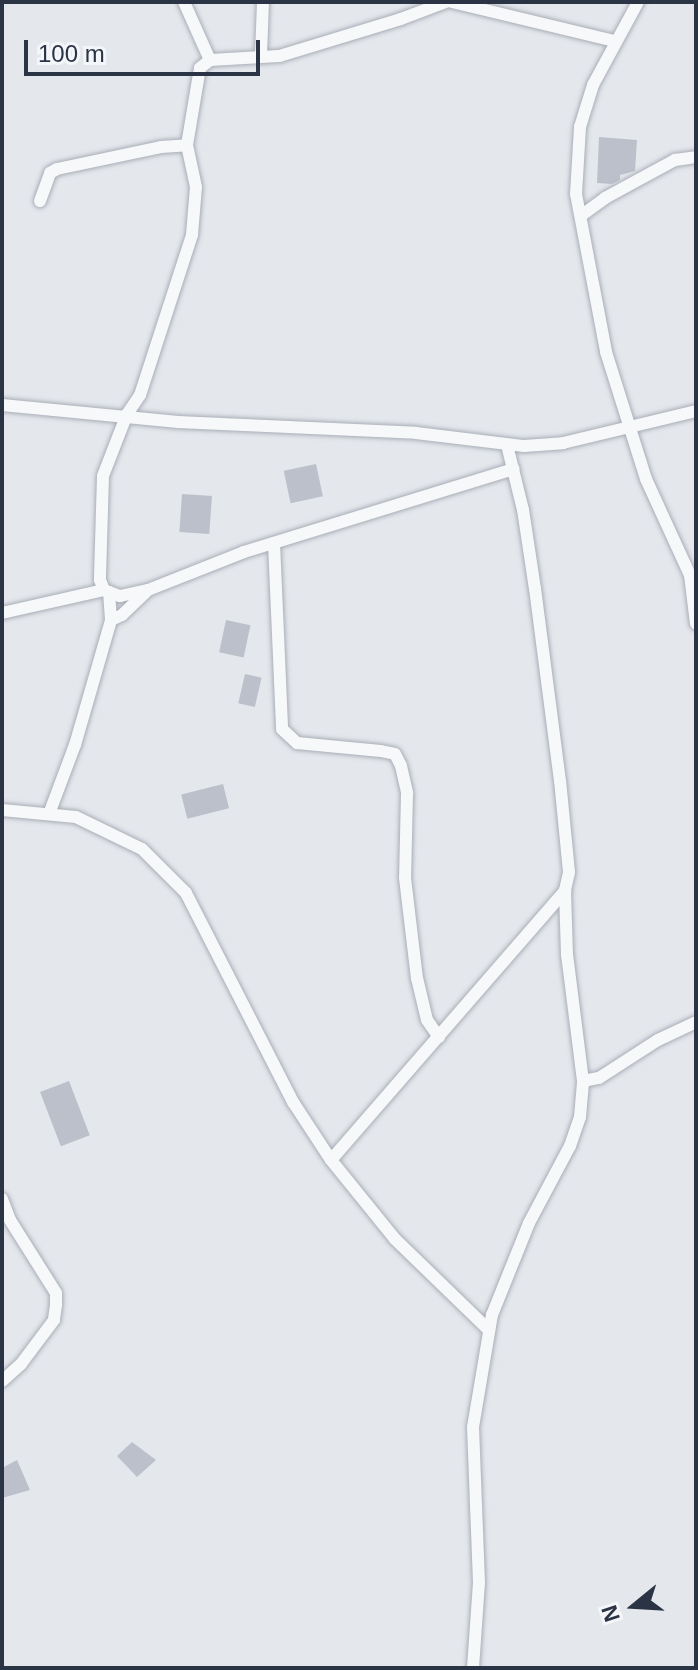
<!DOCTYPE html>
<html>
<head>
<meta charset="utf-8">
<style>
  body { margin:0 }
  #map { position:relative; width:698px; height:1670px; overflow:hidden; background:#e4e7ec; font-family:Arial,sans-serif }
  div>[style] { position:absolute }
  [style*='--x'] { left:calc(var(--x)*1px); top:calc(var(--y)*1px); width:calc(var(--w)*1px); rotate:calc(var(--a)*1deg) }
  .building>* { inset:0; background:#bbc0ca; transform-origin:0 0 }
  .roads { filter:drop-shadow(0 0 2px #a9aeb7) drop-shadow(0 0 2px #a9aeb7) }
  .minor>* { height:12px; margin:-6px; padding:0 6px; transform-origin:6px; border-radius:6px; background:#f7f8fa }
  span { translate:-50% -50%; white-space:nowrap; text-align:center; line-height:1.15; -webkit-text-stroke:8px #f4f6f9; paint-order:stroke }
  .frame { position:absolute; inset:0; border:4px solid #2b3445; pointer-events:none }
  .north { position:absolute; left:594px; top:1566px; width:80px; height:80px; -webkit-text-stroke:6px #f4f6f9; paint-order:stroke; rotate:252deg; font-size:22px; font-weight:700; line-height:32px; text-align:center; color:#2b3445 }
  .north::after { content:''; display:block; margin:auto; width:28px; height:36px; background:#2b3445; clip-path:polygon(50% 0,100% 100%,50% 72%,0 100%) }
  .scale { position:absolute; left:24px; top:40px; width:236px; height:36px; box-sizing:border-box; border:4px solid #2b3445; border-top:0; padding-left:10px; font-size:24px; line-height:28px; white-space:nowrap; color:#2b3445; -webkit-text-stroke:6px #f4f6f9; paint-order:stroke }
</style>
</head>
<body>
<div id="map">
  <div class="building">
    <i style="clip-path:polygon(599px 137px,637px 140px,635px 171px,620px 175px,620px 180px,612px 184px,597px 183px)"></i>
    <i style="left:316px;top:464px;width:33px;height:33px;rotate:78deg"></i>
    <i style="left:182px;top:494px;width:30px;height:38px;rotate:4deg"></i>
    <i style="left:226px;top:620px;width:25px;height:33px;rotate:12deg"></i>
    <i style="left:245px;top:674px;width:17px;height:30px;rotate:13deg"></i>
    <i style="left:223px;top:784px;width:25px;height:43px;rotate:76deg"></i>
    <i style="left:69px;top:1081px;width:58px;height:31px;rotate:69deg"></i>
    <i style="clip-path:polygon(132px 1442px,156px 1460px,137px 1477px,117px 1456px)"></i>
    <i style="clip-path:polygon(17px 1460px,30px 1490px,2px 1498px,2px 1468px)"></i>
  </div>
  <div class="roads">
    <div class="minor">
      <i style="--x:184;--y:2;--w:64;--a:65.9"></i>
      <i style="--x:446;--y:2;--w:48;--a:159.3"></i>
      <i style="--x:401;--y:19;--w:127;--a:163.1"></i>
      <i style="--x:279;--y:56;--w:69;--a:176.7"></i>
      <i style="--x:210;--y:60;--w:13;--a:141"></i>
      <i style="--x:200;--y:68;--w:78;--a:99.6"></i>
      <i style="--x:187;--y:145;--w:43;--a:77.9"></i>
      <i style="--x:196;--y:187;--w:48;--a:94.8"></i>
      <i style="--x:192;--y:235;--w:168;--a:108"></i>
      <i style="--x:140;--y:395;--w:23;--a:124"></i>
      <i style="--x:127;--y:414;--w:66;--a:111.2"></i>
      <i style="--x:103;--y:476;--w:104;--a:91.7"></i>
      <i style="--x:100;--y:580;--w:11;--a:68"></i>
      <i style="--x:104;--y:590;--w:17;--a:21"></i>
      <i style="--x:120;--y:596;--w:29;--a:-12"></i>
      <i style="--x:148;--y:590;--w:103;--a:-21.6"></i>
      <i style="--x:244;--y:552;--w:282;--a:-17.1"></i>
      <i style="--x:452;--y:2;--w:167;--a:13.5"></i>
      <i style="--x:638;--y:2;--w:94;--a:118.5"></i>
      <i style="--x:593;--y:85;--w:44;--a:107.2"></i>
      <i style="--x:580;--y:127;--w:67;--a:93.4"></i>
      <i style="--x:576;--y:194;--w:161;--a:79.2"></i>
      <i style="--x:606;--y:352;--w:133;--a:72.5"></i>
      <i style="--x:646;--y:479;--w:106;--a:65.4"></i>
      <i style="--x:690;--y:575;--w:49;--a:83"></i>
      <i style="--x:261;--y:56;--w:54;--a:-87.9"></i>
      <i style="--x:40;--y:201;--w:30;--a:-70"></i>
      <i style="--x:50;--y:173;--w:8;--a:-30"></i>
      <i style="--x:57;--y:169;--w:106;--a:-11.9"></i>
      <i style="--x:161;--y:147;--w:26;--a:-4"></i>
      <i style="--x:582;--y:215;--w:29;--a:-36"></i>
      <i style="--x:605;--y:198;--w:80;--a:-28.5"></i>
      <i style="--x:675;--y:160;--w:21;--a:-8"></i>
      <i style="--x:2;--y:405;--w:177;--a:5.5"></i>
      <i style="--x:178;--y:422;--w:238;--a:2.6"></i>
      <i style="--x:416;--y:433;--w:109;--a:6.9"></i>
      <i style="--x:524;--y:446;--w:39;--a:-4"></i>
      <i style="--x:563;--y:443;--w:137;--a:-13.5"></i>
      <i style="--x:274;--y:543;--w:186;--a:87.5"></i>
      <i style="--x:282;--y:729;--w:21;--a:43"></i>
      <i style="--x:297;--y:743;--w:84;--a:5.4"></i>
      <i style="--x:381;--y:751;--w:14;--a:12"></i>
      <i style="--x:395;--y:754;--w:13;--a:63"></i>
      <i style="--x:401;--y:766;--w:28;--a:77"></i>
      <i style="--x:407;--y:793;--w:85;--a:91.3"></i>
      <i style="--x:405;--y:878;--w:101;--a:83.2"></i>
      <i style="--x:417;--y:978;--w:43;--a:76.6"></i>
      <i style="--x:427;--y:1020;--w:21;--a:55"></i>
      <i style="--x:2;--y:613;--w:105;--a:-12.7"></i>
      <i style="--x:111;--y:620;--w:12;--a:-24"></i>
      <i style="--x:122;--y:615;--w:33;--a:-44"></i>
      <i style="--x:2;--y:810;--w:74;--a:5.4"></i>
      <i style="--x:76;--y:817;--w:73;--a:25.9"></i>
      <i style="--x:142;--y:849;--w:62;--a:45"></i>
      <i style="--x:186;--y:893;--w:235;--a:62.9"></i>
      <i style="--x:293;--y:1102;--w:69;--a:56.8"></i>
      <i style="--x:331;--y:1160;--w:102;--a:51"></i>
      <i style="--x:395;--y:1239;--w:131;--a:44.1"></i>
      <i style="--x:49;--y:814;--w:74;--a:-69.4"></i>
      <i style="--x:75;--y:745;--w:130;--a:-73.9"></i>
      <i style="--x:111;--y:620;--w:28;--a:-94"></i>
      <i style="--x:583;--y:1081;--w:16;--a:-11"></i>
      <i style="--x:599;--y:1078;--w:70;--a:-32.8"></i>
      <i style="--x:658;--y:1040;--w:42;--a:-25.3"></i>
      <i style="--x:331;--y:1160;--w:357;--a:-49"></i>
      <i style="--x:2;--y:1199;--w:22;--a:69"></i>
      <i style="--x:10;--y:1220;--w:86;--a:57.8"></i>
      <i style="--x:56;--y:1293;--w:12;--a:90"></i>
      <i style="--x:56;--y:1305;--w:15;--a:98"></i>
      <i style="--x:54;--y:1320;--w:55;--a:126.9"></i>
      <i style="--x:21;--y:1364;--w:25;--a:138"></i>
      <i style="--x:473;--y:1668;--w:85;--a:-86"></i>
      <i style="--x:479;--y:1583;--w:156;--a:-92.2"></i>
      <i style="--x:473;--y:1427;--w:114;--a:-80.4"></i>
      <i style="--x:492;--y:1315;--w:99;--a:-68.1"></i>
      <i style="--x:529;--y:1223;--w:87;--a:-62"></i>
      <i style="--x:570;--y:1146;--w:31;--a:-71"></i>
      <i style="--x:580;--y:1117;--w:36;--a:-85"></i>
      <i style="--x:583;--y:1081;--w:127;--a:-97.2"></i>
      <i style="--x:567;--y:955;--w:65;--a:-91.8"></i>
      <i style="--x:565;--y:890;--w:18;--a:-77"></i>
      <i style="--x:569;--y:872;--w:91;--a:-95.6"></i>
      <i style="--x:560;--y:781;--w:194;--a:-97.4"></i>
      <i style="--x:535;--y:589;--w:80;--a:-98.6"></i>
      <i style="--x:523;--y:510;--w:67;--a:-103.8"></i>
    </div>
  </div>
  <div class="frame"></div>
  <div class="north">N</div>
  <div class="scale">100 m</div>
</div>
</body>
</html>
